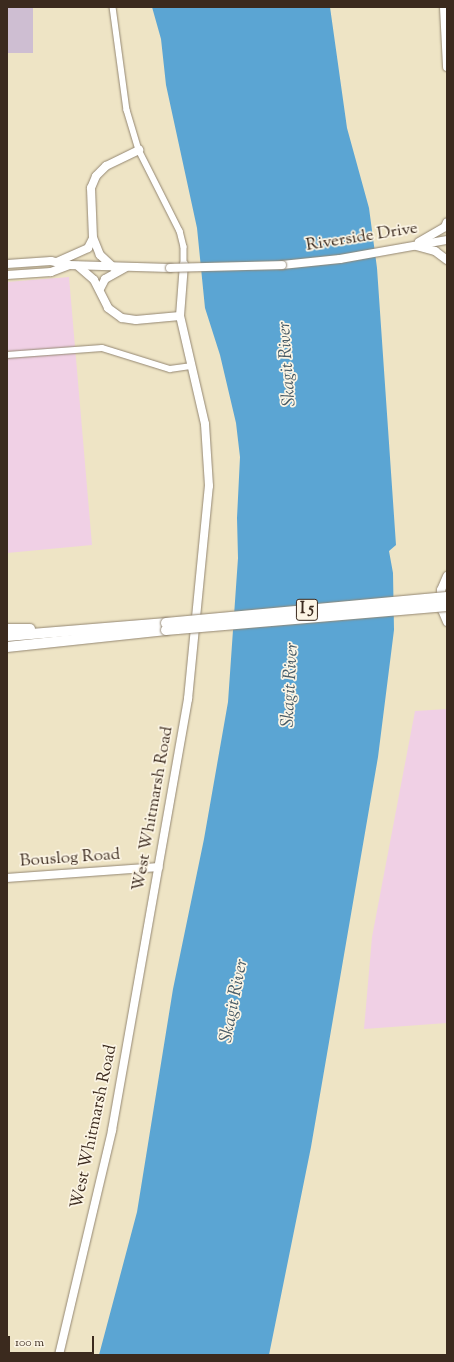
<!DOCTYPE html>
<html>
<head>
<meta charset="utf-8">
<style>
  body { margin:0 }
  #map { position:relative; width:454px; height:1362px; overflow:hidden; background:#eee4c5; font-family:"Sorts Mill Goudy",serif }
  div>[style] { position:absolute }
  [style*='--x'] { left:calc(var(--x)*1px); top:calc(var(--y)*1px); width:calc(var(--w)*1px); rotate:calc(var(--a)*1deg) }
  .built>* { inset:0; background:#f0d0e5 }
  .industrial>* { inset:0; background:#cebed2; transform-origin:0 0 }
  .water>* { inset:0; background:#5ba5d3 }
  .roads { filter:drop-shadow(0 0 1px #948772) drop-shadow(0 0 1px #948772) }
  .street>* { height:5.5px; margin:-2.75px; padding:0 2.75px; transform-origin:2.75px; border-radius:2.75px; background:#fff }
  .secondary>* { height:8px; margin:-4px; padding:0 4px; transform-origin:4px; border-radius:4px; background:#fff }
  .highway>* { height:10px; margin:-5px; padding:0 5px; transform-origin:5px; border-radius:5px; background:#fff }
  .bridges { filter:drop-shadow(0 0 1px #948772) drop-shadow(0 0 1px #948772) }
  .secondary-bridge>* { height:8px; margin:-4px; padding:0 4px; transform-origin:4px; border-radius:4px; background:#fff }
  .highway-bridge>* { height:10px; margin:-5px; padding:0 5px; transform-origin:5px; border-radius:5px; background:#fff }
  span { translate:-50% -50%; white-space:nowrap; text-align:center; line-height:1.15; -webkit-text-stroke:3.5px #fcf5e5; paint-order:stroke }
  .shield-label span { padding:1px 3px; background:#fcf5e5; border:1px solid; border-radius:3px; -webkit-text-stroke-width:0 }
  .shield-label { font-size:16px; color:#3b2a1e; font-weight:700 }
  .street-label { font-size:17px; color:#3b2a1e }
  .water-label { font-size:18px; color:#485b66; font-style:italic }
  .frame { position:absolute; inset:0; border:8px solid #3b2a1e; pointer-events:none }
  .scale { position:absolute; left:8px; top:1336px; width:86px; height:18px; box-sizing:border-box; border:2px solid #3b2a1e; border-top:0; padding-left:5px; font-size:12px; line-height:14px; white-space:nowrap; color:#3b2a1e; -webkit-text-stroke:3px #fcf5e5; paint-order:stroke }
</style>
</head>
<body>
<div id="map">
  <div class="built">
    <i style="clip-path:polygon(69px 277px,92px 545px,7px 553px,7px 282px)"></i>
    <i style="clip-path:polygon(447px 709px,447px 1023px,364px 1029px,372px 937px,415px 711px)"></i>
  </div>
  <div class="industrial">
    <i style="left:7px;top:7px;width:26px;height:46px"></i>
  </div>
  <div class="water">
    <i style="clip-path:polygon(152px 7px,330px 7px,347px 128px,369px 208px,377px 268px,396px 545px,389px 551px,393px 573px,394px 630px,378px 757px,311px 1147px,269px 1355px,99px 1355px,137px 1212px,173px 989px,204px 839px,228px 702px,238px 558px,237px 518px,240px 457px,236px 423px,220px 355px,205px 308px,197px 228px,166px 85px,161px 39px)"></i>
  </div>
  <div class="roads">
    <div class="street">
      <i style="--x:113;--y:7;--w:104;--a:82.3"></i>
      <i style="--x:127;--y:110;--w:42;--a:73.3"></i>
      <i style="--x:139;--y:150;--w:91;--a:63.2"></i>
      <i style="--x:180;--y:231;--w:16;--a:76"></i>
      <i style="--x:184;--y:247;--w:17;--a:90"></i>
      <i style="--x:7;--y:355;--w:95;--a:-4.2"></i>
      <i style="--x:102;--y:348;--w:71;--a:17.2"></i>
      <i style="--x:170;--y:369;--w:22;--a:-8"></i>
    </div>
    <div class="secondary">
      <i style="--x:444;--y:7;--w:60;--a:87.1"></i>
      <i style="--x:419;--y:242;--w:30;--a:-30"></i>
      <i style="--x:445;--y:227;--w:5;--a:-68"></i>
      <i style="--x:416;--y:246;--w:20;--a:15"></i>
      <i style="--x:435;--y:251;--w:15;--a:37"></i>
      <i style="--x:57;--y:262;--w:34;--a:-24"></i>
      <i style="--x:88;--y:248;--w:11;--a:-63"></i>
      <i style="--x:7;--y:264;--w:44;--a:-3.9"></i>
      <i style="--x:51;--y:261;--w:18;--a:13"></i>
      <i style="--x:69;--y:265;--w:101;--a:1.7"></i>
      <i style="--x:282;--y:265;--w:58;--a:-5.9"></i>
      <i style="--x:340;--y:259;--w:109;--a:-10.1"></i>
      <i style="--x:78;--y:266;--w:21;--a:41"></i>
      <i style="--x:94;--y:280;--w:31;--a:63"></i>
      <i style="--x:108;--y:308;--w:17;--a:36"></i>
      <i style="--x:122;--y:318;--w:14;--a:8"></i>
      <i style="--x:136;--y:320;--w:44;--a:-5.2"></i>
      <i style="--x:113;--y:267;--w:18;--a:-137"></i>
      <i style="--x:100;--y:255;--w:18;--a:-112"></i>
      <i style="--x:93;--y:238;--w:50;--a:-92.3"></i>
      <i style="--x:91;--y:188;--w:13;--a:-67"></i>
      <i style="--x:96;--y:176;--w:14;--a:-45"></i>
      <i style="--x:106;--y:166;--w:37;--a:-26"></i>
      <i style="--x:7;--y:275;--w:44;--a:-3.9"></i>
      <i style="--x:51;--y:272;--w:19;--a:-21"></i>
      <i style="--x:100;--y:289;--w:11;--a:-63"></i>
      <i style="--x:105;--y:279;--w:23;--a:-29"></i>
      <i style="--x:447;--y:576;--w:15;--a:113"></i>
      <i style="--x:441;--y:590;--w:20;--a:87"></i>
      <i style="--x:442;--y:610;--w:13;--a:67"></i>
      <i style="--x:7;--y:878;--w:152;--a:-4.1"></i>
      <i style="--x:59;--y:1355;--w:231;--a:-76.7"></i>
      <i style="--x:112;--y:1130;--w:438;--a:-80"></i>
      <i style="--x:188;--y:699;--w:214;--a:-84.4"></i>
      <i style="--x:209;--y:486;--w:62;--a:-93.7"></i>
      <i style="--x:205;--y:424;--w:111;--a:-103"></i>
      <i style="--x:180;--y:316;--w:52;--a:-85.6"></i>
    </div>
    <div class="highway">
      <i style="--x:7;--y:629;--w:23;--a:0"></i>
      <i style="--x:7;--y:636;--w:160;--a:-4.7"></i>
      <i style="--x:7;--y:647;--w:160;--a:-6.1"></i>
    </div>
  </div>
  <div class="bridges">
    <div class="secondary-bridge">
      <i style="--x:170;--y:268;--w:112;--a:-1.5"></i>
    </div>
    <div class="highway-bridge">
      <i style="--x:166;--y:623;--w:282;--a:-5.3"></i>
      <i style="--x:166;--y:630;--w:282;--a:-4.9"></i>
    </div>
  </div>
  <div class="shield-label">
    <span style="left:307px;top:610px">I 5</span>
  </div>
  <div class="street-label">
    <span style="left:362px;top:238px;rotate:-9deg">Riverside Drive</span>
    <span style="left:154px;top:809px;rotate:-80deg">West Whitmarsh Road</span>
    <span style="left:70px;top:859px;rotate:-4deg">Bouslog Road</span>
    <span style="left:95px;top:1127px;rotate:-78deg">West Whitmarsh Road</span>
  </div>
  <div class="water-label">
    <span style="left:288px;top:364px;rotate:-94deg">Skagit River</span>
    <span style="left:291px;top:685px;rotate:-87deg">Skagit River</span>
    <span style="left:235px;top:1001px;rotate:-79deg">Skagit River</span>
  </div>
  <div class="frame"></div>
  <div class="scale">100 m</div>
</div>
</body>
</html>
